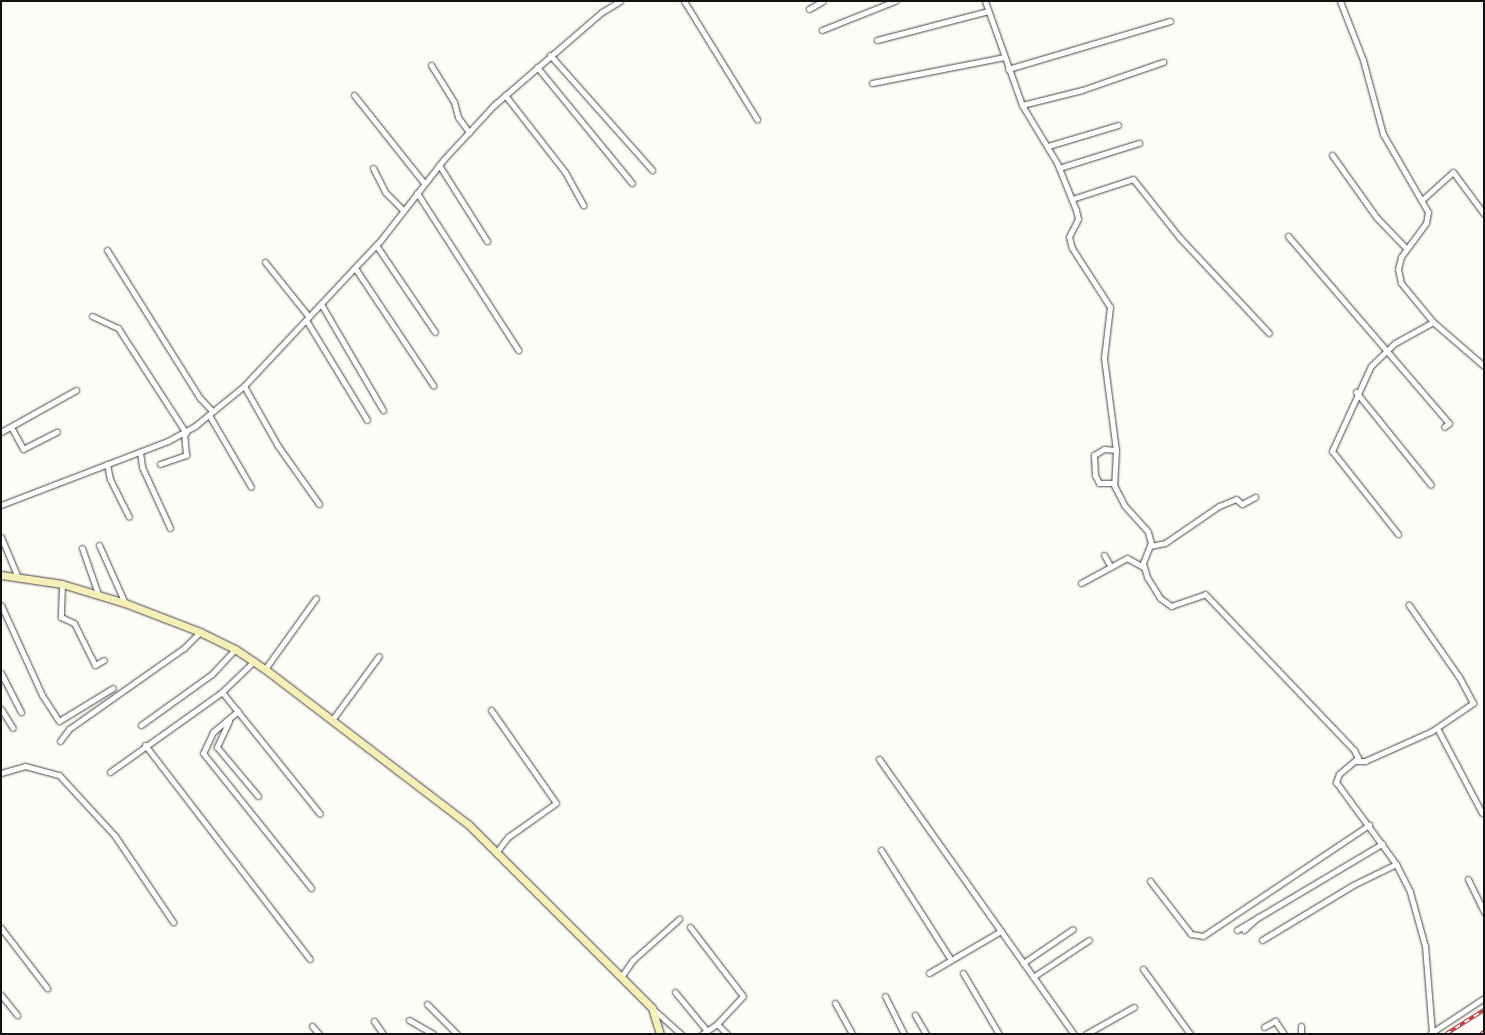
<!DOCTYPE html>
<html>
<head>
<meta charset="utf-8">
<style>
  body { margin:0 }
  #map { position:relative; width:1485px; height:1035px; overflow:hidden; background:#fefcf6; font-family:"Libre Baskerville",serif }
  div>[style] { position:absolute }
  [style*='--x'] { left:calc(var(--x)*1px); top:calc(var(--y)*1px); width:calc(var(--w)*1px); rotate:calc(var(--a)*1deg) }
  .roads { filter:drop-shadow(0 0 1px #444) drop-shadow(0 0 1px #444) }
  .street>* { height:5px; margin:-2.5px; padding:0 2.5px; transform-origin:2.5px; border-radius:2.5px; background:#fff }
  .secondary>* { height:7px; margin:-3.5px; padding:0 3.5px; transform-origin:3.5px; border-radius:3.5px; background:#f6f0b8 }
  .rail>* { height:4px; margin-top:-2px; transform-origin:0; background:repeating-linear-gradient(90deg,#fff 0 5.5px,#b3373b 0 11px); box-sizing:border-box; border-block:1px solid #b3373b }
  span { translate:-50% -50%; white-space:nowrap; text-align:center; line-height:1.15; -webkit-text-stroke:5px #fff; paint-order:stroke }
  .frame { position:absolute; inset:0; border:2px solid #111; pointer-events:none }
</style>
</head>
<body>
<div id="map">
  <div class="roads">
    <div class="street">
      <i style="--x:684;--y:1;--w:139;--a:58.3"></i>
      <i style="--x:985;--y:1;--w:110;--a:70.4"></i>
      <i style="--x:1022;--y:105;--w:68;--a:58.9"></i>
      <i style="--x:1057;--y:163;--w:51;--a:68"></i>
      <i style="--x:1076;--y:210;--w:9;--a:77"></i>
      <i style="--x:1078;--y:219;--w:20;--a:117"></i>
      <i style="--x:1069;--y:237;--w:11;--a:75"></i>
      <i style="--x:1072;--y:248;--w:70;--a:57.2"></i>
      <i style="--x:1110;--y:307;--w:51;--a:96.7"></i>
      <i style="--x:1104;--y:358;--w:93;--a:82.6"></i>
      <i style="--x:1116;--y:450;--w:35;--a:93"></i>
      <i style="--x:1114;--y:485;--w:22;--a:63"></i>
      <i style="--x:1124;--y:505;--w:36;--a:48"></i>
      <i style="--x:1148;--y:532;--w:11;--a:75"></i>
      <i style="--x:1151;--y:543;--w:22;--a:112"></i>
      <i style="--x:1143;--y:563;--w:15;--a:74"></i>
      <i style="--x:1147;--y:577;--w:25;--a:58"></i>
      <i style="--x:1160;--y:598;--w:14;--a:36"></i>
      <i style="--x:1171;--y:606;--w:36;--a:-19"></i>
      <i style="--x:1205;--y:594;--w:216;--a:46.3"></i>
      <i style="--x:1354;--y:750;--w:9;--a:63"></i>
      <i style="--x:1358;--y:758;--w:25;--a:140"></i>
      <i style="--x:1339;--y:774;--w:9;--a:111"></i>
      <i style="--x:1336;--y:782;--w:102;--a:53.8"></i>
      <i style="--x:1396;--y:864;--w:31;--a:63"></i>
      <i style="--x:1410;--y:892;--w:56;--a:74.5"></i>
      <i style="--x:1425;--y:946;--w:87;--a:85.4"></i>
      <i style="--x:1340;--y:1;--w:63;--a:68.7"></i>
      <i style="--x:1363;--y:60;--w:77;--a:74.9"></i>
      <i style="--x:1383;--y:134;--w:90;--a:60"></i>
      <i style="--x:1428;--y:212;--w:11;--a:100"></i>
      <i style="--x:1426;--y:223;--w:42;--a:126.3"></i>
      <i style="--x:1401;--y:257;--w:12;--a:104"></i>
      <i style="--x:1398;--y:269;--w:14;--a:78"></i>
      <i style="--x:1401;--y:283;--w:50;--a:50.6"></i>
      <i style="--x:1433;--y:322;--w:67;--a:40.8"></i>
      <i style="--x:809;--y:9;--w:16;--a:-30"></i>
      <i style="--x:822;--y:30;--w:79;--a:-21.7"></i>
      <i style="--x:877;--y:40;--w:115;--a:-14.6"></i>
      <i style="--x:550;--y:55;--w:154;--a:48.4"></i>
      <i style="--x:431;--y:65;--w:44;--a:58.1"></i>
      <i style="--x:454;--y:102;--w:16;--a:75"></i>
      <i style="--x:458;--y:117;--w:19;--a:54"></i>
      <i style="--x:537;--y:67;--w:150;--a:50.7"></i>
      <i style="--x:1008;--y:69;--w:169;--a:-16.5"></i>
      <i style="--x:872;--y:83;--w:135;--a:-11.1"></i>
      <i style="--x:354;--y:95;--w:112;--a:51.5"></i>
      <i style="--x:505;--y:95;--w:98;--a:52.1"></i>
      <i style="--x:565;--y:172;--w:38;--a:61"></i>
      <i style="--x:1022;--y:105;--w:62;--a:-14"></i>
      <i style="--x:1082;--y:90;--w:86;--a:-19.1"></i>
      <i style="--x:1048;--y:146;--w:73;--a:-16.7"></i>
      <i style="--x:1332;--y:155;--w:77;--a:54.5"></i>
      <i style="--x:1377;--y:218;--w:42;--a:46"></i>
      <i style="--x:439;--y:165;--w:90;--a:57.7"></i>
      <i style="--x:373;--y:168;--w:27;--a:63"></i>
      <i style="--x:385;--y:192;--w:25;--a:45"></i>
      <i style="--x:1059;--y:168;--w:84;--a:-17.4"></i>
      <i style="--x:417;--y:193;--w:187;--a:57.2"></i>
      <i style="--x:1072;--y:199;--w:64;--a:-18.2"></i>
      <i style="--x:1133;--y:179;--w:75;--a:51.5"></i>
      <i style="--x:1180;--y:238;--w:130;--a:46.9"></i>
      <i style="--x:1423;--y:199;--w:40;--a:-42"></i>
      <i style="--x:1453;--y:172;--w:52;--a:53.6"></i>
      <i style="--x:1288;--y:236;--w:247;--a:49.3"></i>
      <i style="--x:1449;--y:423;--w:6;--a:141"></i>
      <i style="--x:376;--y:245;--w:105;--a:55.9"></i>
      <i style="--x:107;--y:250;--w:175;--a:57.9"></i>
      <i style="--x:200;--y:398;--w:18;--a:47"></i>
      <i style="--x:265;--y:262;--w:70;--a:51.3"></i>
      <i style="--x:355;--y:268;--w:141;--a:56.3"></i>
      <i style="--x:321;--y:304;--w:123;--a:59.7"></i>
      <i style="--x:92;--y:316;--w:29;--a:25"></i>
      <i style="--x:118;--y:328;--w:125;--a:57.1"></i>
      <i style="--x:306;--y:320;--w:117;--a:58.6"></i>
      <i style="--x:244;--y:386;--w:69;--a:60.5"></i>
      <i style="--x:278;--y:446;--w:71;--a:54.7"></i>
      <i style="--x:1356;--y:392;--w:119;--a:51.1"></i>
      <i style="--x:209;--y:415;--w:83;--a:59.7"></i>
      <i style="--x:11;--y:427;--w:25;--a:61"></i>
      <i style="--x:23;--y:449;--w:38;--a:-27"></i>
      <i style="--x:1;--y:432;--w:86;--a:-29.2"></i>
      <i style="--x:140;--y:452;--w:15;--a:82"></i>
      <i style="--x:142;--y:467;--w:67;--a:65.3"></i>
      <i style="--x:107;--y:464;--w:15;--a:79"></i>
      <i style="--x:110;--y:479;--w:42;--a:63.4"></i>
      <i style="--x:160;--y:464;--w:28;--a:-19"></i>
      <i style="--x:186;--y:455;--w:21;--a:-95"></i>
      <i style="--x:1113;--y:483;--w:14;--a:180"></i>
      <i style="--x:1099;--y:483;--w:9;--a:-117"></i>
      <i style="--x:1095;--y:475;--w:20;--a:-93"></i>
      <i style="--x:1094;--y:455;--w:12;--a:-31"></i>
      <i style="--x:1104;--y:449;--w:12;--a:5"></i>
      <i style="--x:1;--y:505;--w:179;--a:-21"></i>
      <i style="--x:168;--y:441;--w:31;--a:-29"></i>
      <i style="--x:195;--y:426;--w:63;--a:-39.2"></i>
      <i style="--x:244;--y:386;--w:146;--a:-46.9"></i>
      <i style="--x:344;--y:279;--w:52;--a:-46.5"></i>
      <i style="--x:380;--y:241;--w:104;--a:-52"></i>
      <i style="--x:444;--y:159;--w:72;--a:-47.2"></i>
      <i style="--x:493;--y:106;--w:144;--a:-40.8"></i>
      <i style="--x:602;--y:12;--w:21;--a:-31"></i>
      <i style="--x:1398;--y:534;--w:106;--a:-128.5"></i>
      <i style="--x:1332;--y:451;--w:94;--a:-65.4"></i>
      <i style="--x:1371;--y:366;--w:33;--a:-44"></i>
      <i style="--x:1395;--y:343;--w:43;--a:-28.9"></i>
      <i style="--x:1;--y:537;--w:41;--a:67.2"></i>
      <i style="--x:99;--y:545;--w:64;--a:65.9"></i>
      <i style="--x:1150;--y:546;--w:15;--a:-11"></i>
      <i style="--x:1165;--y:543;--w:65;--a:-34.4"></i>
      <i style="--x:1219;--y:506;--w:18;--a:-22"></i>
      <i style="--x:1236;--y:499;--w:8;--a:40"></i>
      <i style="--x:1242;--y:504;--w:15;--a:-28"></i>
      <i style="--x:82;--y:548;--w:49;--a:70.8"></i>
      <i style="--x:1104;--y:555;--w:14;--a:60"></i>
      <i style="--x:1081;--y:583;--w:52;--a:-28.5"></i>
      <i style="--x:1127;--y:558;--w:18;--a:29"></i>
      <i style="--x:62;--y:584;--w:33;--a:92"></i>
      <i style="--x:61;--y:617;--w:14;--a:25"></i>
      <i style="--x:74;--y:623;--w:47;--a:63.4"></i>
      <i style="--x:95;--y:665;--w:10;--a:-29"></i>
      <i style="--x:1;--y:605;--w:99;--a:65.5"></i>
      <i style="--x:42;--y:695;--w:31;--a:57"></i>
      <i style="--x:59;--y:721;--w:63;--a:-31.4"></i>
      <i style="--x:265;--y:669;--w:87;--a:-54.3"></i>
      <i style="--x:1;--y:673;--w:44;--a:62.9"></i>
      <i style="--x:222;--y:692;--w:156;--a:51.2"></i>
      <i style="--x:1;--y:709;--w:22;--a:58"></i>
      <i style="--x:491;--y:710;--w:113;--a:55"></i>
      <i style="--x:556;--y:803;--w:59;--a:144.7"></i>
      <i style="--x:508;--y:837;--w:18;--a:128"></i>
      <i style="--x:238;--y:711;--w:33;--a:140"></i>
      <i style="--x:213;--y:732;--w:23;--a:115"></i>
      <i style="--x:203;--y:753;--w:173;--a:51.3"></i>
      <i style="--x:332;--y:720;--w:79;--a:-53.7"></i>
      <i style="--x:229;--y:721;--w:29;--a:115"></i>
      <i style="--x:217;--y:747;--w:64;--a:50.1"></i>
      <i style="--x:141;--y:725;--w:87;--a:-35.7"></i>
      <i style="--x:212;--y:674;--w:34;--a:-47"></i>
      <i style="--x:1437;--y:728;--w:96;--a:62.1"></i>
      <i style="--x:60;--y:741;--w:15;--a:-53"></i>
      <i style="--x:69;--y:729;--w:141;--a:-35.2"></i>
      <i style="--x:184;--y:648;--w:23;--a:-45"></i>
      <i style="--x:145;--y:745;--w:270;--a:52.4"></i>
      <i style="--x:879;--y:759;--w:337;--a:54.7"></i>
      <i style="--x:1356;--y:761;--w:9;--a:0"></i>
      <i style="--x:1365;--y:761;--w:73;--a:-24.1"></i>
      <i style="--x:1432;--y:731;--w:50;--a:-34.3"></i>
      <i style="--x:1473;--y:703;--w:30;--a:-118"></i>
      <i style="--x:1459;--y:677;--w:88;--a:-124.8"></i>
      <i style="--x:110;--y:772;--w:138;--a:-35.5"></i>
      <i style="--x:222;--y:692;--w:45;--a:-44.1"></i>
      <i style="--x:1;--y:773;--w:25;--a:-16"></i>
      <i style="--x:25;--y:766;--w:35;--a:15"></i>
      <i style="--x:59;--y:775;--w:83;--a:47.4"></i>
      <i style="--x:115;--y:836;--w:104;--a:56"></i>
      <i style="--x:881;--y:850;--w:130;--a:57.5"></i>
      <i style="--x:1468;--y:879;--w:37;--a:64"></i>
      <i style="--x:1150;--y:881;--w:67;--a:52.3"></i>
      <i style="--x:1191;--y:934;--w:12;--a:9"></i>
      <i style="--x:1203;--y:936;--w:200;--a:-33.8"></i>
      <i style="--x:690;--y:927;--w:87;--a:52.5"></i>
      <i style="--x:743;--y:996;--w:38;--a:133"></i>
      <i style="--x:717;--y:1024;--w:18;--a:146"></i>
      <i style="--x:1;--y:928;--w:76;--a:52.5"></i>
      <i style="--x:1237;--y:930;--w:169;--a:-30.7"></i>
      <i style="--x:1244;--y:930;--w:19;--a:-43"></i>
      <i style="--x:1262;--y:940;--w:106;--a:-31.1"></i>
      <i style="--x:1353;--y:885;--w:48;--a:-26"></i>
      <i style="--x:1023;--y:963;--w:60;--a:-34.2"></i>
      <i style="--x:1143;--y:969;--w:80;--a:54.1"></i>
      <i style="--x:929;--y:973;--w:83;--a:-30.3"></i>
      <i style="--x:963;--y:973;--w:71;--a:59.5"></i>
      <i style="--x:621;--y:977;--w:21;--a:-55"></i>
      <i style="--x:633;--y:960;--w:62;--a:-41.7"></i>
      <i style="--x:1033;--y:977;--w:67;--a:-33.5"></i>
      <i style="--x:675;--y:992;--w:50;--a:50.6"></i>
      <i style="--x:1;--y:995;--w:26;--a:51"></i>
      <i style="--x:885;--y:996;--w:42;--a:63.4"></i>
      <i style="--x:835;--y:1003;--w:35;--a:61"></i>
      <i style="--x:427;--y:1004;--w:42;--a:45"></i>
      <i style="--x:653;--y:1009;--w:38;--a:42"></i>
      <i style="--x:915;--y:1015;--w:22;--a:60"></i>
      <i style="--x:409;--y:1020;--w:28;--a:30"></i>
      <i style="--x:374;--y:1021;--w:16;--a:55"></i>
      <i style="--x:717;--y:1024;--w:14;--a:45"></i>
      <i style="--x:312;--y:1026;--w:11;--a:49"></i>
      <i style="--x:1264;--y:1027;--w:13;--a:-29"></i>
      <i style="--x:1275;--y:1021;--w:16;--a:55"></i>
      <i style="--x:1431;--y:1033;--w:64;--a:-33.4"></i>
      <i style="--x:1086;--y:1034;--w:55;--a:-29.4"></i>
      <i style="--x:1301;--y:1034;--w:8;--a:-90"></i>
    </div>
    <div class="secondary">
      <i style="--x:1;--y:575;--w:62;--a:8.4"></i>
      <i style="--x:62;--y:584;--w:66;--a:16.8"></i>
      <i style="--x:125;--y:603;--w:80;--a:21.1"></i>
      <i style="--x:200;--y:632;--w:39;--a:26"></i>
      <i style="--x:235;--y:649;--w:36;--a:34"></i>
      <i style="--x:265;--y:669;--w:255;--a:37.4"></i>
      <i style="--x:468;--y:824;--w:260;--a:45"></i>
      <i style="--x:652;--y:1008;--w:27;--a:73"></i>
    </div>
  </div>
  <div class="rail">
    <i style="--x:1446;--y:1034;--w:45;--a:-32.3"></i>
    <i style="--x:1481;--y:1034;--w:4;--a:-34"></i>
  </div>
  <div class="frame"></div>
</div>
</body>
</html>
